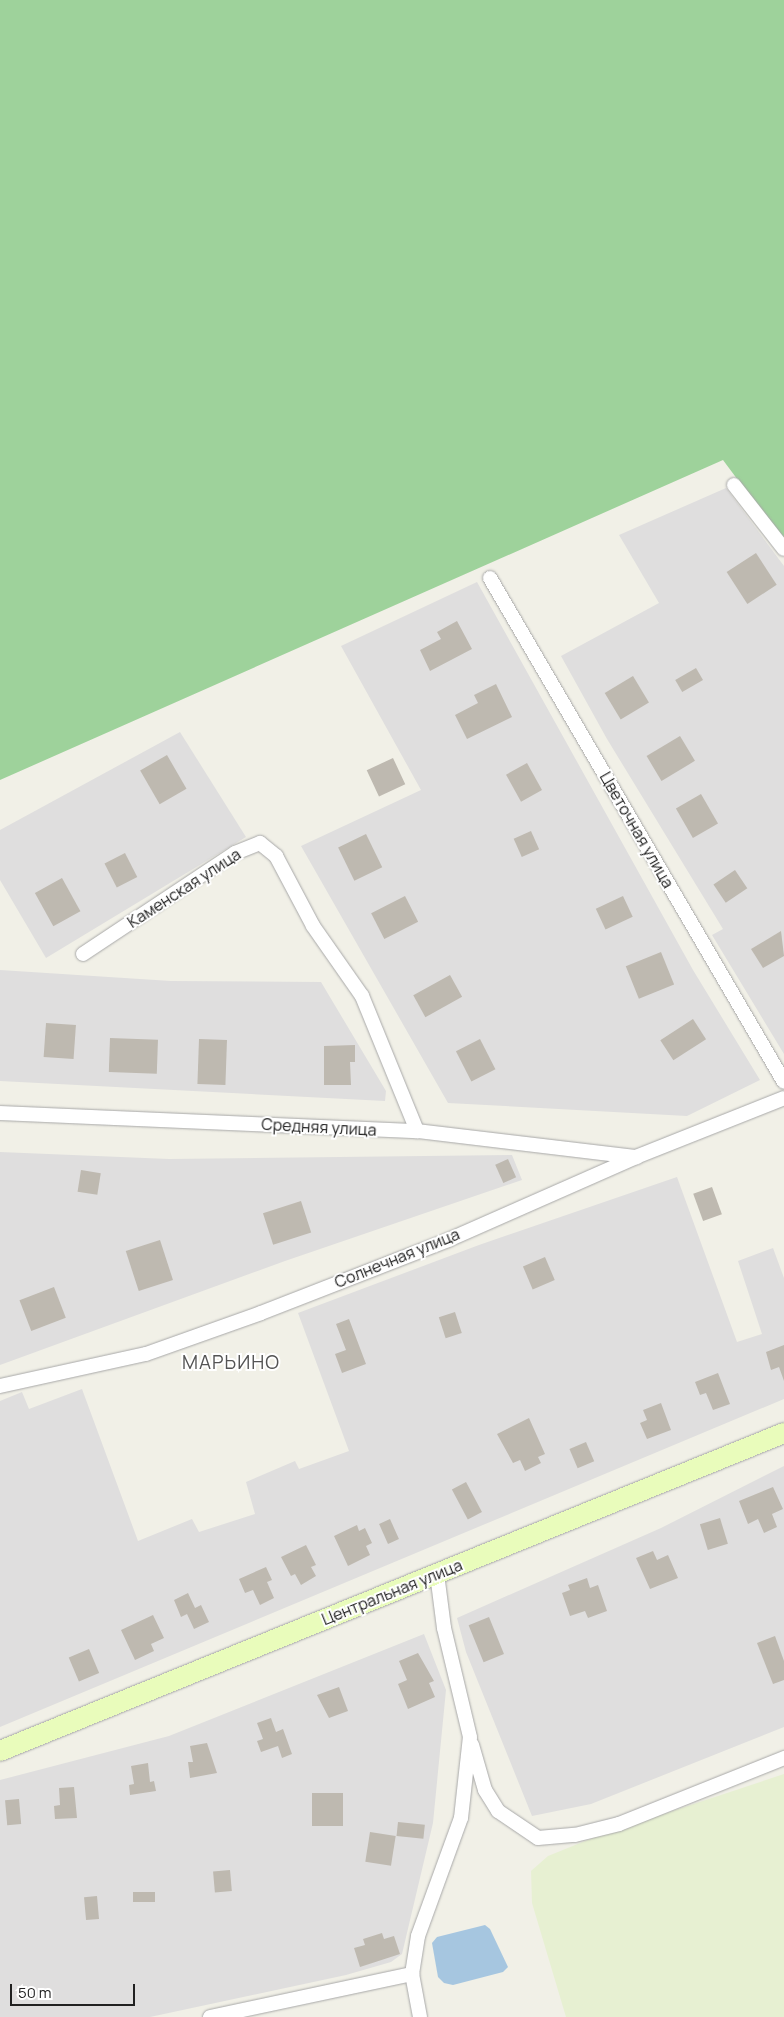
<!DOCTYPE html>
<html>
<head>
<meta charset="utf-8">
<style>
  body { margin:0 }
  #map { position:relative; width:784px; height:2017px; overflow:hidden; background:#f1f0e7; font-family:Manrope,sans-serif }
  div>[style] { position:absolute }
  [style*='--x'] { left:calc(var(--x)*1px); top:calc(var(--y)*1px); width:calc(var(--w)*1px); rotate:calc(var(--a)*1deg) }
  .residential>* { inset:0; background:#dfdede }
  .farmland>* { inset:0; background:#e7f0d2 }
  .forest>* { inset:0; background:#9ed29b }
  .water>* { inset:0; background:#a6c6e0 }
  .building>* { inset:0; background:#beb9b0; transform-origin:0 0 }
  .roads { filter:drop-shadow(0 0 1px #a8a8a8) drop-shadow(0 0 1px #a8a8a8) }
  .street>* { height:14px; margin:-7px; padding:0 7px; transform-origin:7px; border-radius:7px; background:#fff }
  .secondary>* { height:20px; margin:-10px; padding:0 10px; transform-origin:10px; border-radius:10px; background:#e9fcbb }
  span { translate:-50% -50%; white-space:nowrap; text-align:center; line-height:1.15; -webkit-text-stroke:4px #fff; paint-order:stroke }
  .street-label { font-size:16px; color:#212121 }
  .quarter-label { font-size:19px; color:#545454; letter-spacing:1px }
  .scale { position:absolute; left:10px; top:1984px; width:125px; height:22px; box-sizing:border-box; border:2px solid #212121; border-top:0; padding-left:6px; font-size:15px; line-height:18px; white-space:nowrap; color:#212121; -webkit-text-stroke:4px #fff; paint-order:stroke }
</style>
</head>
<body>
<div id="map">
  <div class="residential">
    <i style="clip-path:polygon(726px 488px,784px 566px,784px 1054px,712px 935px,723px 929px,607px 739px,561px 656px,659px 603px,619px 535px)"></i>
    <i style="clip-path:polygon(477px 582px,693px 970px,760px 1080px,687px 1116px,448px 1103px,301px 846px,421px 790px,341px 646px)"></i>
    <i style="clip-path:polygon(180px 732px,246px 837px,46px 958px,0 880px,0 830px)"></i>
    <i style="clip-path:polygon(0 970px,171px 981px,321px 982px,386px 1091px,385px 1101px,0 1081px)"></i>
    <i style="clip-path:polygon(0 1152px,169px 1159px,512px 1155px,522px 1180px,285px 1261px,0 1365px)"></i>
    <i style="clip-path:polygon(677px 1177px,737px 1342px,762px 1334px,738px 1261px,773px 1248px,784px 1278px,784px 1399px,0 1727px,0 1401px,22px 1392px,29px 1409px,82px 1389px,138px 1541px,192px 1519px,199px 1532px,255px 1514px,246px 1482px,295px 1461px,299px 1469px,349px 1451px,298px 1313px,479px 1245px)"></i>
    <i style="clip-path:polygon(784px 1466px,784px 1727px,591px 1804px,532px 1816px,466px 1652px,457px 1618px,661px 1528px)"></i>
    <i style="clip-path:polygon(424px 1634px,446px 1690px,433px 1823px,402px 1954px,391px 1962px,346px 1975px,150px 2017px,0 2017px,0 1780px,169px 1736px)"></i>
  </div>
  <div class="farmland">
    <i style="clip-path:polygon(784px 1774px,784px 2017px,566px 2017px,532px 1903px,531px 1871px,548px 1856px,600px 1835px)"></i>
  </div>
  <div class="forest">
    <i style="clip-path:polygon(0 0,784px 0,784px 542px,723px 460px,0 780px)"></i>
  </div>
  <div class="water">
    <i style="clip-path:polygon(485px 1925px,490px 1929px,508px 1967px,503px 1972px,453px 1985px,444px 1983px,438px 1977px,432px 1943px,437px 1937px)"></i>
  </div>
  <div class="building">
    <i style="left:756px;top:553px;width:38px;height:35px;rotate:57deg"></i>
    <i style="clip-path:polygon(457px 621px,472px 649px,430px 671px,420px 650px,441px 639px,437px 632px)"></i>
    <i style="left:696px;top:668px;width:14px;height:24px;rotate:60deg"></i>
    <i style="left:633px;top:676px;width:31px;height:33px;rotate:59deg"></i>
    <i style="clip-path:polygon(496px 684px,512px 717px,467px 739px,455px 715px,478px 703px,474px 695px)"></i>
    <i style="left:680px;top:736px;width:29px;height:39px;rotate:59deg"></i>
    <i style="left:167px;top:755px;width:39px;height:31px;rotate:60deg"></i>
    <i style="left:393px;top:758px;width:29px;height:29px;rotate:65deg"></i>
    <i style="left:527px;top:763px;width:31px;height:24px;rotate:61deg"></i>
    <i style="left:701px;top:794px;width:34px;height:29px;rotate:60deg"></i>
    <i style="left:531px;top:831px;width:20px;height:19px;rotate:66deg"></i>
    <i style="left:366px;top:834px;width:37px;height:31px;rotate:64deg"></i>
    <i style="left:125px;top:853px;width:27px;height:23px;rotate:63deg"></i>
    <i style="left:735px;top:870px;width:22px;height:26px;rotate:56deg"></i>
    <i style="left:62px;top:878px;width:38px;height:31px;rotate:61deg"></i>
    <i style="left:405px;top:896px;width:29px;height:38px;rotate:63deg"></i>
    <i style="left:623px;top:896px;width:23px;height:30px;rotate:65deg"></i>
    <i style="clip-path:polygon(781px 931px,784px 956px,763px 968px,751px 949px)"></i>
    <i style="left:661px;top:952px;width:35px;height:38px;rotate:68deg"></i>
    <i style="left:450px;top:975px;width:25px;height:42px;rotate:61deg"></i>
    <i style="left:693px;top:1019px;width:24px;height:39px;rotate:57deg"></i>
    <i style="left:46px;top:1023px;width:30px;height:34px;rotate:4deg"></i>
    <i style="left:110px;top:1038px;width:48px;height:34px;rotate:2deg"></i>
    <i style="left:199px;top:1039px;width:28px;height:45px;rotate:2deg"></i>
    <i style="left:480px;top:1039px;width:34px;height:27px;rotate:63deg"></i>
    <i style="clip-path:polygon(355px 1045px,355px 1062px,350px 1062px,351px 1085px,324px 1085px,324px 1046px)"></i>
    <i style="left:508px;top:1159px;width:20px;height:14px;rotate:66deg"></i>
    <i style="left:81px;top:1170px;width:20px;height:22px;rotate:9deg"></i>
    <i style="left:712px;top:1187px;width:29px;height:20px;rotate:70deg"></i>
    <i style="left:301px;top:1201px;width:33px;height:40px;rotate:72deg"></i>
    <i style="left:160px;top:1240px;width:42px;height:36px;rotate:72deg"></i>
    <i style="left:545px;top:1257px;width:25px;height:24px;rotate:67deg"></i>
    <i style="left:54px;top:1287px;width:33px;height:37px;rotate:69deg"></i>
    <i style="left:455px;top:1312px;width:22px;height:17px;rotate:72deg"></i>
    <i style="clip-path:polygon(349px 1319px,366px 1364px,342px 1373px,335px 1354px,346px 1350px,336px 1324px)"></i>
    <i style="clip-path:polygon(784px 1345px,784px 1381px,779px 1367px,771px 1370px,766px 1352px)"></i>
    <i style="clip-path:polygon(718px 1373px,730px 1404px,713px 1410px,706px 1393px,700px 1395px,695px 1382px)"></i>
    <i style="clip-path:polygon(661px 1403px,671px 1430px,647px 1439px,640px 1423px,647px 1420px,643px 1410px)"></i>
    <i style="clip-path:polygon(529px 1418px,545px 1454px,538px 1457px,541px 1463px,525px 1471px,520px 1460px,513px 1463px,497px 1434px)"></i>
    <i style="left:586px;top:1442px;width:21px;height:18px;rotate:67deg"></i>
    <i style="left:466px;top:1482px;width:34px;height:16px;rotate:62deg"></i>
    <i style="clip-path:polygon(773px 1487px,783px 1509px,772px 1514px,777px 1527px,764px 1533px,758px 1519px,748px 1524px,739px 1501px)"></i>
    <i style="left:720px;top:1518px;width:27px;height:21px;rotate:73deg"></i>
    <i style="left:390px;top:1519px;width:22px;height:12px;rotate:66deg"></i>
    <i style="clip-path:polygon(357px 1525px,359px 1531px,365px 1528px,372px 1543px,366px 1546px,370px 1555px,348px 1566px,334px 1536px)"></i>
    <i style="clip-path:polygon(306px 1545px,316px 1565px,311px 1567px,316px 1576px,301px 1585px,295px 1574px,291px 1576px,281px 1557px)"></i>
    <i style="clip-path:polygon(653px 1551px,657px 1560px,668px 1555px,678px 1578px,650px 1589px,636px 1558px)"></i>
    <i style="clip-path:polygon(266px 1567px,272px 1580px,267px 1582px,274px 1598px,260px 1605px,253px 1590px,245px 1593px,239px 1579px)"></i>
    <i style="clip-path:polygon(587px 1578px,590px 1588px,598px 1585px,607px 1611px,588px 1618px,585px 1611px,570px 1616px,562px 1593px,570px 1590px,568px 1585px)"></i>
    <i style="clip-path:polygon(188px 1593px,195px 1608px,201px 1605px,209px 1622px,194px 1629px,187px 1614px,181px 1617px,174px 1600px)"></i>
    <i style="clip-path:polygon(153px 1615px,164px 1638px,151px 1644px,154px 1651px,135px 1660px,121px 1630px)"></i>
    <i style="left:489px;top:1617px;width:40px;height:22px;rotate:68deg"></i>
    <i style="clip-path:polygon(775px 1636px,784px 1661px,784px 1680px,773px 1684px,757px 1643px)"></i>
    <i style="left:89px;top:1649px;width:26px;height:22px;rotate:67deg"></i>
    <i style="clip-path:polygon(418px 1653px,434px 1681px,429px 1683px,435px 1697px,408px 1709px,398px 1684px,407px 1680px,399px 1661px)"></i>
    <i style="clip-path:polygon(339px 1687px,348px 1711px,329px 1718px,317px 1695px)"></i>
    <i style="clip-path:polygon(271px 1718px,276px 1732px,283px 1729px,292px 1754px,282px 1758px,278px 1746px,261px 1752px,257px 1741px,263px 1739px,257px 1723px)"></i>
    <i style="clip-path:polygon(207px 1743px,217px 1773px,190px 1778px,188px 1762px,193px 1762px,190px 1746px)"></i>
    <i style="clip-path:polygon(148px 1763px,150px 1782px,154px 1781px,156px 1791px,130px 1795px,129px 1785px,134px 1784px,131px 1766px)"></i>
    <i style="clip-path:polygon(74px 1787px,77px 1818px,55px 1819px,54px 1806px,60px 1805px,59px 1788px)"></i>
    <i style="left:312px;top:1793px;width:31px;height:33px"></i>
    <i style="left:19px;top:1799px;width:25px;height:14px;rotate:85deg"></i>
    <i style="left:398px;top:1822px;width:27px;height:14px;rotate:6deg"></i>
    <i style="left:370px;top:1832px;width:26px;height:30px;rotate:9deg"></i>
    <i style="left:230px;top:1870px;width:21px;height:17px;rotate:85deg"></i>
    <i style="left:133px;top:1892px;width:22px;height:10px"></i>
    <i style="left:97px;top:1896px;width:23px;height:13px;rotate:85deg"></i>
    <i style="clip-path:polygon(382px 1933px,384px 1939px,394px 1936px,400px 1954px,360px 1967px,354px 1948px,365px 1945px,363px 1939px)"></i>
  </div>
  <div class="roads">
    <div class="street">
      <i style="--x:734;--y:485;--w:81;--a:52"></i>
      <i style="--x:490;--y:578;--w:583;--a:59.74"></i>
      <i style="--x:83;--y:954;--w:182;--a:-33.6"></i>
      <i style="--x:235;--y:853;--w:27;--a:-22"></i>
      <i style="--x:260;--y:843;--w:21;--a:39"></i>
      <i style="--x:276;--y:856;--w:79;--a:62.1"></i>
      <i style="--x:313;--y:926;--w:85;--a:55"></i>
      <i style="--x:362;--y:996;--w:146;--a:67.8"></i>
      <i style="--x:0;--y:1113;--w:417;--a:2.5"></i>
      <i style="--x:417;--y:1131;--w:221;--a:6.8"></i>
      <i style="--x:0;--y:1386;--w:149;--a:-12.4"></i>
      <i style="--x:146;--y:1354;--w:122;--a:-19.6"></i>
      <i style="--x:261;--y:1313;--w:201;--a:-21.3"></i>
      <i style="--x:448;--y:1240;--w:206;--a:-23.8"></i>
      <i style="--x:636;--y:1157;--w:159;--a:-21.7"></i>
      <i style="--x:472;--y:1745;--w:47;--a:73.9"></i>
      <i style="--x:485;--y:1790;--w:25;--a:58"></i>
      <i style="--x:498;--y:1811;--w:48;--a:34"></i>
      <i style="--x:538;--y:1838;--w:37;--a:-5"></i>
      <i style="--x:575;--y:1835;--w:45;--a:-14"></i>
      <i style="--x:619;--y:1824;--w:178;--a:-21.8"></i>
      <i style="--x:210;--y:2017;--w:207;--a:-12"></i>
      <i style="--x:420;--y:2017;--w:44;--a:-100.5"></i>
      <i style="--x:412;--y:1974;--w:38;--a:-81"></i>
      <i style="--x:418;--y:1936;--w:126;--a:-70"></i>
      <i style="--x:461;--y:1818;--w:81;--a:-83.7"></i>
      <i style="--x:470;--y:1737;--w:112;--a:-103.4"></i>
      <i style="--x:444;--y:1628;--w:54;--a:-97.4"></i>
    </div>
    <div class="secondary">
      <i style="--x:0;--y:1751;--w:846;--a:-22.08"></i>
    </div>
  </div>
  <div class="street-label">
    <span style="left:637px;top:830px;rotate:60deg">Цветочная улица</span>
    <span style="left:184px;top:888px;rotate:-33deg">Каменская улица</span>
    <span style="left:319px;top:1127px;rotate:3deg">Средняя улица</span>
    <span style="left:397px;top:1258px;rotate:-22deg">Солнечная улица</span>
    <span style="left:392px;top:1592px;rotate:-22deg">Центральная улица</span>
  </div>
  <div class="quarter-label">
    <span style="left:231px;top:1363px">МАРЬИНО</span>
  </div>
  <div class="scale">50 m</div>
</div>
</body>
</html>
